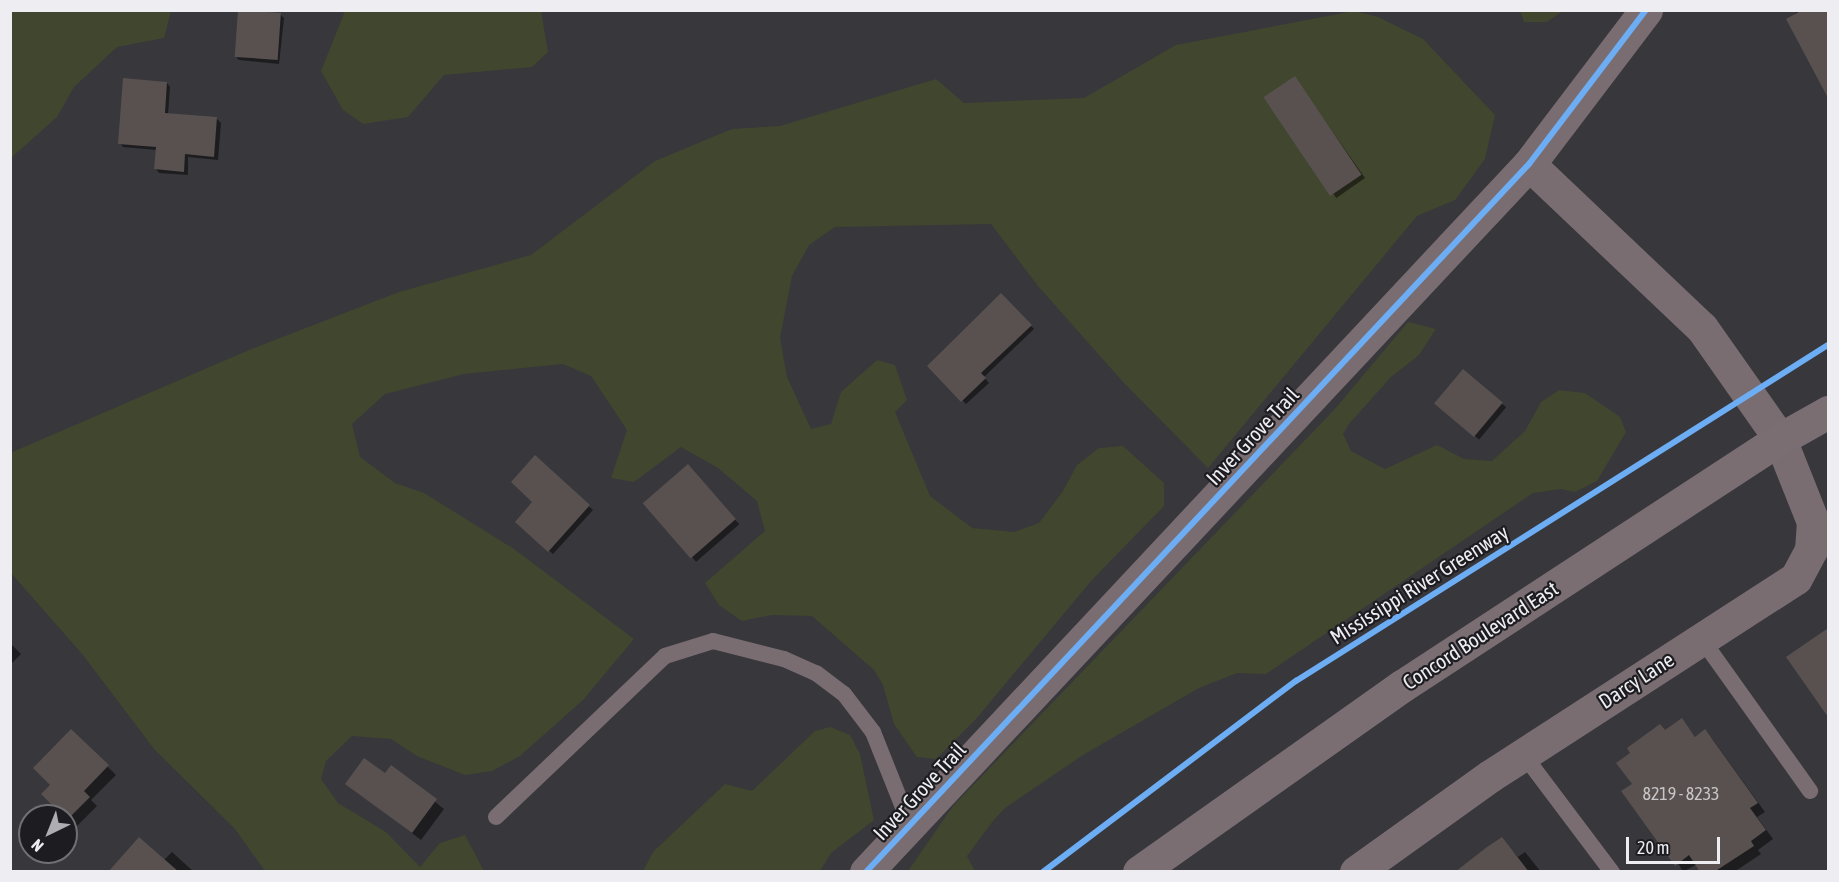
<!DOCTYPE html>
<html>
<head>
<meta charset="utf-8">
<style>
  body { margin:0 }
  #map { position:relative; width:1839px; height:882px; overflow:hidden; background:#37373c; font-family:"Asap Condensed",sans-serif }
  div>[style] { position:absolute }
  [style*='--x'] { left:calc(var(--x)*1px); top:calc(var(--y)*1px); width:calc(var(--w)*1px); rotate:calc(var(--a)*1deg) }
  .green>* { inset:0; background:#41462e }
  .shadow>* { inset:0; background:#0007; transform-origin:0 0 }
  .building>* { inset:0; background:#59514f; transform-origin:0 0 }
  .service>* { height:16px; margin:-8px; padding:0 8px; transform-origin:8px; border-radius:8px; background:#796d71 }
  .minor>* { height:33px; margin:-16.5px; padding:0 16.5px; transform-origin:16.5px; border-radius:16.5px; background:#796d71 }
  .tertiary>* { height:33px; margin:-16.5px; padding:0 16.5px; transform-origin:16.5px; border-radius:16.5px; background:#796d71 }
  .primary>* { height:33px; margin:-16.5px; padding:0 16.5px; transform-origin:16.5px; border-radius:16.5px; background:#7a6e72 }
  .cycleway>* { height:6px; margin:-3px; padding:0 3px; transform-origin:3px; border-radius:3px; background:#6dadf4 }
  span { translate:-50% -50%; white-space:nowrap; text-align:center; line-height:1.15; -webkit-text-stroke:4.5px #1d1d21; paint-order:stroke }
  .number-label { font-size:18px; color:#c8c6c9 }
  .number-label span { -webkit-text-stroke-width:0 }
  .street-label { font-size:21px; color:#ededf2 }
  .frame { position:absolute; inset:0; border:12px solid #ededf2; pointer-events:none }
  .north { position:absolute; left:18px; top:804px; width:60px; height:60px; box-sizing:border-box; background:#1d1d21; border:2px solid #707075; border-radius:50%; rotate:223deg; font-size:16px; font-weight:700; line-height:24px; text-align:center; color:#ededf2 }
  .north::after { content:''; display:block; margin:auto; width:21px; height:27px; background:#adadb2; clip-path:polygon(50% 0,100% 100%,50% 72%,0 100%) }
  .scale { position:absolute; left:1626px; top:837px; width:94px; height:27px; box-sizing:border-box; border:3px solid #ededf2; border-top:0; padding-left:8px; font-size:18px; line-height:21px; white-space:nowrap; color:#ededf2; -webkit-text-stroke:4px #1d1d21; paint-order:stroke }
</style>
</head>
<body>
<div id="map">
  <div class="green">
    <i style="clip-path:polygon(11px 10px,171px 10px,171px 11px,164px 38px,117px 47px,74px 87px,57px 117px,11px 158px)"></i>
    <i style="clip-path:polygon(345px 11px,541px 11px,548px 52px,532px 67px,444px 75px,408px 117px,363px 124px,343px 110px,321px 71px)"></i>
    <i style="clip-path:polygon(1354px 11px,1378px 17px,1423px 39px,1495px 115px,1485px 159px,1455px 200px,1417px 216px,1208px 468px,1123px 382px,1038px 286px,991px 224px,835px 227px,809px 245px,792px 276px,780px 338px,787px 377px,811px 429px,831px 424px,841px 392px,877px 360px,895px 365px,907px 400px,895px 412px,930px 496px,972px 528px,1014px 532px,1039px 523px,1063px 491px,1077px 465px,1099px 448px,1123px 446px,1164px 483px,1164px 506px,1091px 581px,976px 719px,936px 759px,917px 757px,894px 724px,883px 685px,874px 670px,812px 616px,772px 615px,742px 621px,719px 605px,705px 583px,765px 531px,757px 501px,718px 468px,681px 447px,634px 482px,611px 478px,627px 430px,591px 376px,563px 364px,464px 374px,385px 394px,352px 424px,360px 457px,395px 483px,424px 493px,514px 549px,634px 639px,583px 700px,520px 756px,492px 771px,465px 775px,417px 756px,391px 739px,352px 736px,326px 761px,321px 779px,338px 803px,386px 832px,420px 867px,440px 843px,465px 835px,484px 871px,265px 871px,235px 829px,154px 749px,83px 655px,11px 573px,10px 453px,249px 350px,399px 292px,531px 255px,655px 161px,732px 129px,780px 126px,936px 79px,964px 103px,1084px 98px,1176px 45px)"></i>
    <i style="clip-path:polygon(1520px 11px,1520px 10px,1563px 11px,1547px 22px,1524px 22px)"></i>
    <i style="clip-path:polygon(1408px 322px,1436px 329px,1419px 355px,1391px 377px,1349px 424px,1343px 434px,1351px 451px,1385px 469px,1437px 445px,1464px 459px,1492px 461px,1525px 431px,1541px 402px,1559px 390px,1585px 393px,1620px 417px,1626px 432px,1597px 481px,1575px 492px,1561px 489px,1533px 493px,1266px 674px,1237px 673px,1199px 688px,1083px 755px,1005px 808px,993px 821px,967px 856px,975px 871px,908px 871px,953px 806px,1334px 410px)"></i>
    <i style="clip-path:polygon(830px 727px,850px 735px,860px 754px,874px 820px,831px 853px,820px 871px,643px 871px,653px 852px,725px 784px,752px 791px,815px 731px)"></i>
  </div>
  <div class="shadow">
    <i style="clip-path:polygon(1799px 10px,1828px 10px,1828px 96px,1788px 20px)"></i>
    <i style="clip-path:polygon(280px 14px,284px 18px,279px 64px,239px 60px,235px 56px)"></i>
    <i style="left:1295px;top:78px;width:122px;height:35px;rotate:55deg"></i>
    <i style="clip-path:polygon(167px 83px,170px 87px,168px 115px,217px 119px,221px 123px,218px 160px,188px 157px,188px 175px,159px 173px,156px 169px,157px 150px,123px 147px,120px 143px)"></i>
    <i style="clip-path:polygon(1001px 295px,1034px 329px,984px 377px,989px 383px,966px 404px,929px 366px)"></i>
    <i style="left:1464px;top:372px;width:55px;height:42px;rotate:40deg"></i>
    <i style="clip-path:polygon(535px 457px,593px 510px,553px 554px,517px 522px,534px 502px)"></i>
    <i style="left:692px;top:470px;width:72px;height:57px;rotate:49deg"></i>
    <i style="clip-path:polygon(1828px 628px,1828px 711px,1788px 657px)"></i>
    <i style="clip-path:polygon(10px 643px,21px 654px,10px 665px)"></i>
    <i style="clip-path:polygon(1682px 720px,1696px 738px,1705px 731px,1713px 740px,1765px 812px,1757px 817px,1773px 839px,1758px 850px,1761px 854px,1734px 872px,1702px 872px,1697px 864px,1683px 872px,1634px 784px,1666px 731px)"></i>
    <i style="clip-path:polygon(71px 731px,116px 775px,91px 800px,97px 806px,76px 827px,66px 817px,52px 785px)"></i>
    <i style="clip-path:polygon(391px 767px,444px 809px,421px 840px,347px 784px,385px 775px)"></i>
    <i style="clip-path:polygon(1502px 839px,1518px 857px,1525px 852px,1541px 872px,1459px 872px)"></i>
    <i style="clip-path:polygon(172px 852px,194px 872px,120px 872px,164px 860px)"></i>
  </div>
  <div class="building">
    <i style="left:238px;top:10px;width:43px;height:47px;rotate:4deg"></i>
    <i style="clip-path:polygon(1802px 10px,1828px 10px,1828px 98px,1786px 19px)"></i>
    <i style="left:1295px;top:76px;width:119px;height:38px;rotate:56deg"></i>
    <i style="clip-path:polygon(123px 78px,167px 82px,165px 113px,217px 117px,214px 157px,185px 154px,184px 172px,154px 169px,156px 147px,118px 144px)"></i>
    <i style="clip-path:polygon(1001px 293px,1032px 325px,981px 373px,986px 378px,961px 402px,927px 366px)"></i>
    <i style="left:1463px;top:369px;width:52px;height:45px;rotate:40deg"></i>
    <i style="clip-path:polygon(535px 455px,590px 505px,548px 552px,515px 522px,532px 502px,511px 482px)"></i>
    <i style="left:688px;top:464px;width:73px;height:60px;rotate:49deg"></i>
    <i style="clip-path:polygon(1828px 628px,1828px 717px,1786px 657px)"></i>
    <i style="clip-path:polygon(1682px 718px,1695px 737px,1705px 729px,1758px 803px,1750px 808px,1766px 830px,1751px 841px,1754px 846px,1714px 872px,1700px 872px,1689px 855px,1675px 866px,1621px 791px,1632px 784px,1616px 763px,1630px 753px,1627px 748px,1660px 724px,1665px 730px)"></i>
    <i style="clip-path:polygon(71px 729px,109px 765px,84px 791px,90px 797px,67px 820px,41px 794px,50px 785px,33px 768px)"></i>
    <i style="clip-path:polygon(364px 758px,385px 773px,391px 765px,437px 799px,412px 833px,345px 784px)"></i>
    <i style="clip-path:polygon(139px 837px,179px 872px,108px 872px)"></i>
    <i style="clip-path:polygon(1502px 837px,1529px 872px,1455px 872px,1487px 847px)"></i>
  </div>
  <div class="service">
    <i style="--x:1701;--y:638;--w:188;--a:54.5"></i>
    <i style="--x:1523;--y:754;--w:148;--a:53"></i>
    <i style="--x:496;--y:817;--w:233;--a:-43.6"></i>
    <i style="--x:665;--y:656;--w:50;--a:-17.4"></i>
    <i style="--x:713;--y:641;--w:73;--a:14.2"></i>
    <i style="--x:784;--y:659;--w:35;--a:24"></i>
    <i style="--x:816;--y:673;--w:35;--a:37"></i>
    <i style="--x:844;--y:694;--w:48;--a:52.7"></i>
    <i style="--x:873;--y:732;--w:100;--a:68.3"></i>
  </div>
  <div class="minor">
    <i style="--x:866;--y:872;--w:970;--a:-46.88"></i>
    <i style="--x:1356;--y:872;--w:165;--a:-35.6"></i>
    <i style="--x:1490;--y:776;--w:364;--a:-32.9"></i>
    <i style="--x:1796;--y:578;--w:32;--a:-62"></i>
    <i style="--x:1811;--y:550;--w:28;--a:-86"></i>
    <i style="--x:1813;--y:522;--w:89;--a:-111.7"></i>
  </div>
  <div class="tertiary">
    <i style="--x:1646;--y:10;--w:193;--a:127.2"></i>
    <i style="--x:1529;--y:164;--w:238;--a:43.5"></i>
    <i style="--x:1702;--y:328;--w:136;--a:54.9"></i>
  </div>
  <div class="primary">
    <i style="--x:1139;--y:872;--w:322;--a:-35.3"></i>
    <i style="--x:1402;--y:686;--w:452;--a:-33.2"></i>
    <i style="--x:1780;--y:439;--w:55;--a:-29.4"></i>
  </div>
  <div class="cycleway">
    <i style="--x:866;--y:872;--w:970;--a:-46.88"></i>
    <i style="--x:1529;--y:164;--w:193;--a:-52.8"></i>
    <i style="--x:1043;--y:872;--w:317;--a:-37.1"></i>
    <i style="--x:1296;--y:681;--w:629;--a:-32.28"></i>
  </div>
  <div class="number-label">
    <span style="left:1681px;top:794px">8219 - 8233</span>
  </div>
  <div class="street-label">
    <span style="left:1252px;top:436px;rotate:-47deg">Inver Grove Trail</span>
    <span style="left:1419px;top:584px;rotate:-32deg">Mississippi River Greenway</span>
    <span style="left:1480px;top:635px;rotate:-33deg">Concord Boulevard East</span>
    <span style="left:1636px;top:680px;rotate:-33deg">Darcy Lane</span>
    <span style="left:919px;top:791px;rotate:-47deg">Inver Grove Trail</span>
  </div>
  <div class="frame"></div>
  <div class="north">N</div>
  <div class="scale">20 m</div>
</div>
</body>
</html>
